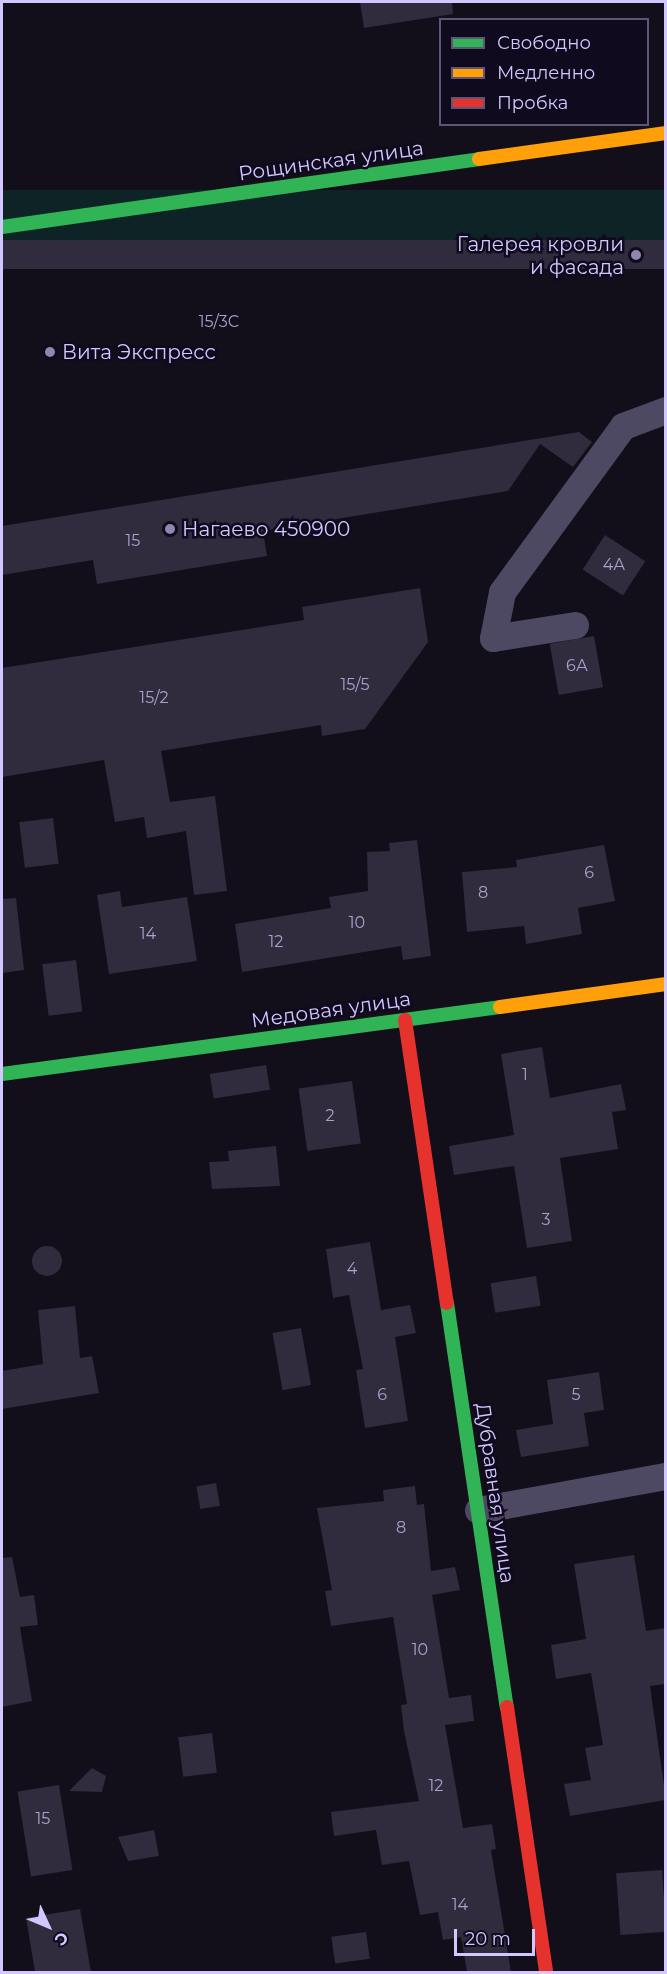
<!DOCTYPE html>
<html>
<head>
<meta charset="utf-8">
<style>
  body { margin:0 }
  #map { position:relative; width:667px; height:1974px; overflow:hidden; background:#120e1a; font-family:Montserrat,sans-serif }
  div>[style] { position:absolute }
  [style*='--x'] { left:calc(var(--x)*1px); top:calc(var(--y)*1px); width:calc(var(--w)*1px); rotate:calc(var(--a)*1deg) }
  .green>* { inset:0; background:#0e2326; transform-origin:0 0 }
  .building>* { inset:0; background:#302b3d; transform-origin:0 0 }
  .round { border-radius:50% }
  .street>* { height:27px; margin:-13.5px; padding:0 13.5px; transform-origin:13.5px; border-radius:13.5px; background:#4e4963 }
  .fast>* { height:14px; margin:-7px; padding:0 7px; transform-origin:7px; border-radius:7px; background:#30b455 }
  .slow>* { height:14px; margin:-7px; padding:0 7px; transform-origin:7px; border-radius:7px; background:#ff9f0a }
  .jam>* { height:14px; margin:-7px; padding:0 7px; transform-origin:7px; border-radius:7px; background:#e5322d }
  .dots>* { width:16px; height:16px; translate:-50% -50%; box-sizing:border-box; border:3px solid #100a1e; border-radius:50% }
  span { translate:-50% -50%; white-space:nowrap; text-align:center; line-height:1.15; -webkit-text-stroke:5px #100a1e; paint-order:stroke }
  .number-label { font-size:16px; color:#aba0ce }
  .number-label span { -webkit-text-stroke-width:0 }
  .street-label { font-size:20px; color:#d4c7ff }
  .poi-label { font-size:20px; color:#d4c7ff }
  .right { translate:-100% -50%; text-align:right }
  .left { translate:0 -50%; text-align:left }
  .frame { position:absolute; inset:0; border:3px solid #d4c7ff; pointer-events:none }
  .legend { position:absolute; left:439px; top:18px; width:210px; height:108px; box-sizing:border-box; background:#100a1e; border:2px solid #5e5678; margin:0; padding:8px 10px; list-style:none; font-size:18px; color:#d4c7ff }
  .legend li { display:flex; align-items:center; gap:12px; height:30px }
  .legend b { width:30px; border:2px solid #5e5678 }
  .north { position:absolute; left:18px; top:1896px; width:60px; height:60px; -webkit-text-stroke:4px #100a1e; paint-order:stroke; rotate:134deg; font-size:16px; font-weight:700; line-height:24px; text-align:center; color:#d4c7ff }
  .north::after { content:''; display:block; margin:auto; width:21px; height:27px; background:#d4c7ff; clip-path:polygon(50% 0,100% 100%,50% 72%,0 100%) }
  .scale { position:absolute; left:454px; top:1929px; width:81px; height:27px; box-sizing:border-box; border:3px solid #d4c7ff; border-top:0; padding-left:8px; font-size:18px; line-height:21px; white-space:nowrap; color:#d4c7ff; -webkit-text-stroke:4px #100a1e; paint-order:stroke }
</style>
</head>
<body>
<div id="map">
  <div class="green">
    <i style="left:665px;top:190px;width:57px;height:669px;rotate:90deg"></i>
  </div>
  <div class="building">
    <i style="clip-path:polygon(360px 2px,452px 2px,453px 14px,364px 28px)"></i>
    <i style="left:666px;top:240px;width:29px;height:671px;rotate:90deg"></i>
    <i style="clip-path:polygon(579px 432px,592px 442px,573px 467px,540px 444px,508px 491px,263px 531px,267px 556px,97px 584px,93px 560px,2px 575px,2px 526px)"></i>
    <i style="left:605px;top:535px;width:48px;height:41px;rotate:33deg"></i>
    <i style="clip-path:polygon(420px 588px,428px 642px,365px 729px,322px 736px,321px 725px,161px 751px,170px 802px,215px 796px,227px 891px,194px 895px,186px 831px,147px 838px,144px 817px,115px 822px,104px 760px,2px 777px,2px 668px,304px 620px,302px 607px)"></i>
    <i style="left:594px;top:636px;width:52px;height:45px;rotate:80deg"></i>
    <i style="left:53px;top:818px;width:46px;height:34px;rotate:83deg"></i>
    <i style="clip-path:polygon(417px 840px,431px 956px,403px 960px,401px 946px,242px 972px,235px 924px,331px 908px,329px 897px,368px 891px,367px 852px,390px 851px,389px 843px)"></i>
    <i style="clip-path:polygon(604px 845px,615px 901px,578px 908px,582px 934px,526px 944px,524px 926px,467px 932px,462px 872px,517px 867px,516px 860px)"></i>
    <i style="clip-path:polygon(120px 891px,122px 907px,187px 897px,197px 961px,109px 974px,97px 895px)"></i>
    <i style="clip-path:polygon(16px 898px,24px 970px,2px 973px,2px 899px)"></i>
    <i style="left:76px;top:960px;width:52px;height:34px;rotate:83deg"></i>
    <i style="clip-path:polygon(542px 1047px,550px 1098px,621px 1084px,626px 1110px,612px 1112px,618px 1149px,560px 1158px,572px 1241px,527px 1248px,514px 1166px,454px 1175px,449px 1146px,514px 1135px,501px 1054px)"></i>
    <i style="left:266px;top:1065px;width:25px;height:57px;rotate:81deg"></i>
    <i style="left:352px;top:1081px;width:63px;height:54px;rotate:82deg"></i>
    <i style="clip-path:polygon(276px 1146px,280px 1186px,212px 1189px,209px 1162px,229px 1161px,228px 1151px)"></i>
    <i style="clip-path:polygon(370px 1242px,381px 1310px,410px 1305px,416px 1333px,395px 1337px,408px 1421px,365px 1428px,356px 1370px,363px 1369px,349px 1295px,333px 1298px,326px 1249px)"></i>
    <i class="round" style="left:32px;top:1246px;width:30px;height:30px"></i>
    <i style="left:536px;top:1276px;width:30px;height:46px;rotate:81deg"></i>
    <i style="clip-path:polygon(75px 1306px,80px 1358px,92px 1356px,99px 1393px,2px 1409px,2px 1371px,43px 1364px,38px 1310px)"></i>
    <i style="left:301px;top:1328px;width:58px;height:29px;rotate:80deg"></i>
    <i style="clip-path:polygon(599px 1372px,604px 1410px,584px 1413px,589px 1446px,521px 1457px,516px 1430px,553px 1424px,547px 1380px)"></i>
    <i style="left:216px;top:1483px;width:23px;height:20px;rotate:80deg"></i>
    <i style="clip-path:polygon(415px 1486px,417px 1505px,424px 1504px,431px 1571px,455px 1567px,460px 1590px,432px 1595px,449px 1698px,471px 1695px,474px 1721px,445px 1725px,463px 1828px,492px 1824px,496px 1849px,491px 1850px,511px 1972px,467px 1972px,461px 1937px,443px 1940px,438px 1912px,420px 1915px,409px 1861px,382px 1865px,376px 1830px,334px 1836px,331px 1812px,419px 1801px,404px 1731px,401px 1705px,407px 1704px,393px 1617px,331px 1626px,325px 1591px,332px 1590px,317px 1508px,384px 1501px,383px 1490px)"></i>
    <i style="clip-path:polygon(634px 1555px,646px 1631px,666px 1628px,666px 1684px,650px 1686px,666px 1800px,570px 1816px,564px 1784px,591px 1780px,585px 1748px,603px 1745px,591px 1673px,556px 1679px,551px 1645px,586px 1639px,574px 1564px)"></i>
    <i style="clip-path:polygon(12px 1557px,20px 1597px,34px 1595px,38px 1625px,20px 1627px,32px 1701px,2px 1707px,2px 1558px)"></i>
    <i style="left:212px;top:1733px;width:40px;height:34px;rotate:83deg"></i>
    <i style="clip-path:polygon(92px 1768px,106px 1776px,102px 1792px,69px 1791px)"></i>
    <i style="left:59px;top:1785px;width:86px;height:42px;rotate:81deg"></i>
    <i style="clip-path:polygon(154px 1830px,159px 1856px,128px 1861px,118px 1837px)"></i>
    <i style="left:662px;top:1870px;width:62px;height:46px;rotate:86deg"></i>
    <i style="clip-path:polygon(80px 1909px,91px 1972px,35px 1972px,26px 1918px)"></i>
    <i style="left:366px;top:1932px;width:27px;height:35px;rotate:82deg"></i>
  </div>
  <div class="street">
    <i style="--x:575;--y:625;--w:83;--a:171"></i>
    <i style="--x:493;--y:638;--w:47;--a:-78.9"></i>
    <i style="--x:502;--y:592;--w:205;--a:-53.9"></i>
    <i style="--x:623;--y:426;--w:46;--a:-20.4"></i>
    <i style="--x:478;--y:1510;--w:191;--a:-10.3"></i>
  </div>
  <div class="fast">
    <i style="--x:2;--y:227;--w:482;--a:-8.1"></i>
    <i style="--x:2;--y:1074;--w:502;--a:-7.66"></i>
    <i style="--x:447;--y:1303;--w:408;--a:81.6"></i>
  </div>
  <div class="slow">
    <i style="--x:479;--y:159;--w:189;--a:-7.9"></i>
    <i style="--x:500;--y:1007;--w:168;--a:-7.9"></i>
  </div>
  <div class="jam">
    <i style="--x:405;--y:1020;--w:286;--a:81.6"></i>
    <i style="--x:507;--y:1707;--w:268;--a:81.6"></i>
  </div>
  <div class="dots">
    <i style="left:636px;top:255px;background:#9086af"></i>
    <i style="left:50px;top:352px;background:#9086af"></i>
    <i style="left:170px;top:529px;background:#9086af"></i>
  </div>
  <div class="number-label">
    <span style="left:219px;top:322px">15/3С</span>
    <span style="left:133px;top:541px">15</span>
    <span style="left:614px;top:565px">4А</span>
    <span style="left:577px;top:666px">6А</span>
    <span style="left:355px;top:685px">15/5</span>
    <span style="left:154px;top:698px">15/2</span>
    <span style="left:589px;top:873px">6</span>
    <span style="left:483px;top:893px">8</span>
    <span style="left:357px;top:923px">10</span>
    <span style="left:148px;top:934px">14</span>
    <span style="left:276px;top:942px">12</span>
    <span style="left:525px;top:1075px">1</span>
    <span style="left:330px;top:1116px">2</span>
    <span style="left:546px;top:1220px">3</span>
    <span style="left:352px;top:1269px">4</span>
    <span style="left:382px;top:1395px">6</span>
    <span style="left:576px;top:1395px">5</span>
    <span style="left:401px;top:1528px">8</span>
    <span style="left:420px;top:1650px">10</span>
    <span style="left:436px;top:1786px">12</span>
    <span style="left:43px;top:1819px">15</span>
    <span style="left:460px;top:1905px">14</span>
  </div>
  <div class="street-label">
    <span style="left:331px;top:161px;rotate:-8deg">Рощинская улица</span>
    <span style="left:331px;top:1010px;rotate:-8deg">Медовая улица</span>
    <span style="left:495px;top:1493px;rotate:82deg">Дубравная улица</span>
  </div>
  <div class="poi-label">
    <span class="right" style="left:624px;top:256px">Галерея кровли<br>и фасада</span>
    <span class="left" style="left:62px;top:352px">Вита Экспресс</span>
    <span class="left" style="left:182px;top:529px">Нагаево 450900</span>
  </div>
  <div class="frame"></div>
  <ul class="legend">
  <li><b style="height:8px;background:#30b455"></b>Свободно</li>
  <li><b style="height:8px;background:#ff9f0a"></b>Медленно</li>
  <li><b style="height:8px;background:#e5322d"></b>Пробка</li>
  </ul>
  <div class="north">С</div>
  <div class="scale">20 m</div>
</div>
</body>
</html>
